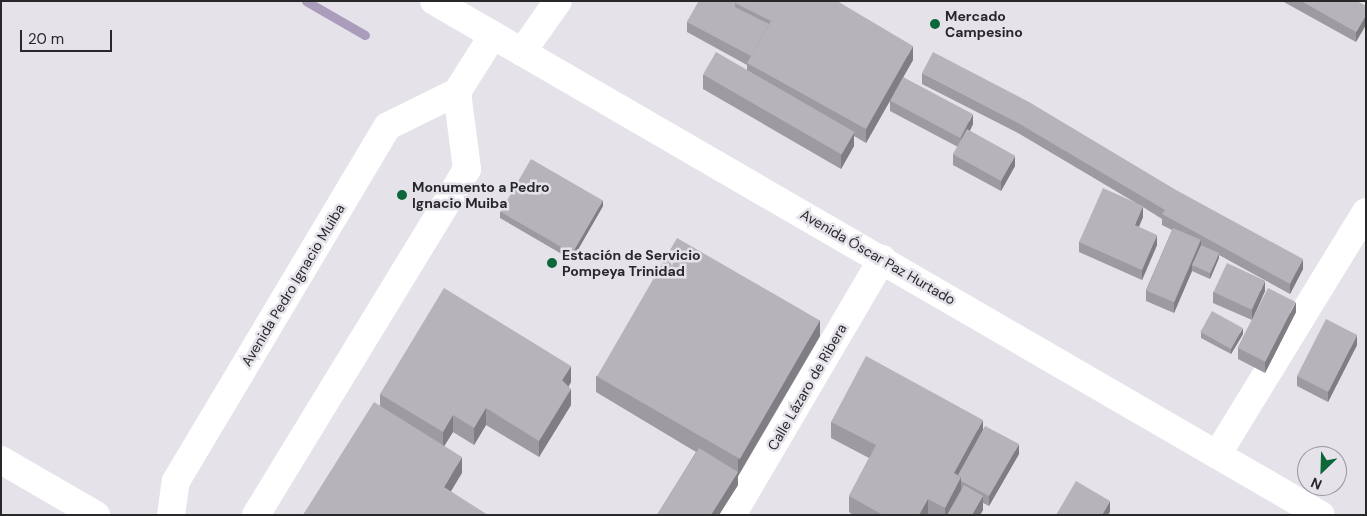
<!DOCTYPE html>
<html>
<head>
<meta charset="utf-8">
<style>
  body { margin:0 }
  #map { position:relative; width:1367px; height:516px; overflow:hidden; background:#e5e2ea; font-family:"DM Sans",sans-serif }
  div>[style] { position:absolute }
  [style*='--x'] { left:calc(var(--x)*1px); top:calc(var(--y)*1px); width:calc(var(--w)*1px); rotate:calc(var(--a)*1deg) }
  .stream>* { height:9px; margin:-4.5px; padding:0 4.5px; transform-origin:4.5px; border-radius:4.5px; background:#aa9cbb }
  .minor>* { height:28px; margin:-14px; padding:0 14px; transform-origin:14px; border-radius:14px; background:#fff }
  .major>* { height:28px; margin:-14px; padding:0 14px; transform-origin:14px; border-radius:14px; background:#fff }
  .highway>* { height:28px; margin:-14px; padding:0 14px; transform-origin:14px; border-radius:14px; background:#fff }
  .wall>* { inset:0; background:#9d9aa1 }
  .shaded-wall>* { inset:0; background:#807d83 }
  .building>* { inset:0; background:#b7b3bb; transform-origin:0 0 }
  .dots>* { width:14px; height:14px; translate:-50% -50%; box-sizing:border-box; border:2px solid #e5e2ea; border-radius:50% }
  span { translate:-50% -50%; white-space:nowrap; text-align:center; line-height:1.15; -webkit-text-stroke:5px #e5e2ea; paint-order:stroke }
  .poi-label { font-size:14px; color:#28272a; font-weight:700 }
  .left { translate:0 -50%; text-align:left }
  .street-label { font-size:14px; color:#28272a }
  .frame { position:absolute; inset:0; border:2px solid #28272a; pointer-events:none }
  .north { position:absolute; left:1297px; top:446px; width:50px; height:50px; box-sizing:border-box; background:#e5e2ea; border:1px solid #99979d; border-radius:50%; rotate:204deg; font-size:14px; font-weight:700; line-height:20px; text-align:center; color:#28272a }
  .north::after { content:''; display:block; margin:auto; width:18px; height:22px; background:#0c683b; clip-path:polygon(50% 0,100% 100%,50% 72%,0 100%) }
  .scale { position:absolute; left:20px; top:30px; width:92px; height:22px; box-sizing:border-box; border:2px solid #28272a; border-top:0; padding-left:6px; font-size:15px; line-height:18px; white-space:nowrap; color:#28272a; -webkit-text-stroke:4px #e5e2ea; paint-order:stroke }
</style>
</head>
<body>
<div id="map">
  <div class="stream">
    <i style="--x:306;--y:1;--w:68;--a:30"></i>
  </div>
  <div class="minor">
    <i style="--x:1217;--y:455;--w:285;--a:-58.5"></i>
    <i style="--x:1;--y:460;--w:110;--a:30.1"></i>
    <i style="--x:732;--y:515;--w:297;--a:-59.6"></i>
  </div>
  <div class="major">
    <i style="--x:522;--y:52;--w:923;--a:30.09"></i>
    <i style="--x:171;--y:515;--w:34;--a:-82"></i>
    <i style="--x:176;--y:481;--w:413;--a:-59.2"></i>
    <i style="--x:388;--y:126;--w:77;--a:-26.2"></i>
    <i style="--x:457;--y:92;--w:67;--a:-57.7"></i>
    <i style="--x:256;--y:515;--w:405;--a:-58.6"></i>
    <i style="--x:467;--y:169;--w:78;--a:-97.4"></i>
  </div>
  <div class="highway">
    <i style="--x:434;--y:1;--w:102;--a:30.1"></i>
    <i style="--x:522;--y:52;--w:62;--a:-54.8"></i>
  </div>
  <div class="wall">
    <i style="clip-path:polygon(699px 1px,837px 1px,913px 60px,903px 77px,973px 124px,970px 131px,1015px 166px,1001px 191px,953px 165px,953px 154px,958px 147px,890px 111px,890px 101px,899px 85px,866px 143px,854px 136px,854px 146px,841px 169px,703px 89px,703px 75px,747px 70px,747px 65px,687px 32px,687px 22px)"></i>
    <i style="clip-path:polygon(1282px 1px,1357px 1px,1356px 42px)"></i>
    <i style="clip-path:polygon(922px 73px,1303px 269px,1290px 294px,1219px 255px,1219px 258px,1210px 279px,1192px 271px,1174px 313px,1146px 301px,1146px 290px,1172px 230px,1162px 225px,1162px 219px,1143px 207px,1143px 217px,1139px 227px,1157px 245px,1142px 280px,1079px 252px,1079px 242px,1136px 203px,1018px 133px,922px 84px)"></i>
    <i style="clip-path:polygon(603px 206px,572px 260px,500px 218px,500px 212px)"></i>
    <i style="clip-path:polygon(1265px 291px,1253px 318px,1296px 312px,1265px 373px,1238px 359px,1238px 348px,1252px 320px,1213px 303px,1213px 292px)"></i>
    <i style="clip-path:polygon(1201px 332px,1243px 334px,1231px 354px,1201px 338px)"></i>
    <i style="clip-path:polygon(820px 336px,738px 476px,738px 485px,719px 515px,657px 515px,696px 452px,596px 392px,596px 376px)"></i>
    <i style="clip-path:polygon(1357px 345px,1328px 402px,1297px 386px,1297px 376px)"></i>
    <i style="clip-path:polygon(571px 382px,569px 386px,571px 405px,539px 457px,486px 425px,474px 445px,453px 432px,444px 446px,462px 473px,303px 515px,380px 405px,380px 394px)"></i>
    <i style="clip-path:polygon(831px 422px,983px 430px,1019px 454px,989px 506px,983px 503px,983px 510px,980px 515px,853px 515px,849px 512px,849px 496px,869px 458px,831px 438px)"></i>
  </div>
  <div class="shaded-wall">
    <i style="clip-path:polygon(1366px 15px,1366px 25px,1356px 42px,1356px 32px)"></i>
    <i style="clip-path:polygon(913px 46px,913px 60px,866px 143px,866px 129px)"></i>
    <i style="clip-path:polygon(973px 114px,973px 124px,961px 148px,961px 138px)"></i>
    <i style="clip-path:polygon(854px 132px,854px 146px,841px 169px,841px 155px)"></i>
    <i style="clip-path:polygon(1015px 156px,1015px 166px,1001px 191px,1001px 181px)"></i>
    <i style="clip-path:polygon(603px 200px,603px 206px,572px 260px,572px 254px)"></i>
    <i style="clip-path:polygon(1143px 206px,1143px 217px,1135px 235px,1135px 225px)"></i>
    <i style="clip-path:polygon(1157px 235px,1157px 245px,1142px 280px,1142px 270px)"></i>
    <i style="clip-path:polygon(1201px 240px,1201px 250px,1192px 265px,1192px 271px,1174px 313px,1174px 303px)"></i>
    <i style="clip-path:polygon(1219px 253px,1219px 258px,1210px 279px,1210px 273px)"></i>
    <i style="clip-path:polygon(1303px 259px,1303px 269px,1290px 294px,1290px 284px)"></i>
    <i style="clip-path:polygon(1265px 281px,1265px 291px,1252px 320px,1252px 310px)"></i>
    <i style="clip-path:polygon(1296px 302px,1296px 312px,1265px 373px,1265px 362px)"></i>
    <i style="clip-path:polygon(820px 320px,820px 336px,738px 476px,738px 485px,719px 515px,711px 515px,738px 472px,738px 460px)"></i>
    <i style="clip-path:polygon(1243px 328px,1243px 334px,1231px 354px,1231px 349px)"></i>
    <i style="clip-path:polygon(1357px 335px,1357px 345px,1328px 402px,1328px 392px)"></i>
    <i style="clip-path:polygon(571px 366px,571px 382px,562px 396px,562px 380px)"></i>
    <i style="clip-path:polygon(571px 389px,571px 405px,539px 457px,539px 441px)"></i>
    <i style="clip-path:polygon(486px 408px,486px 425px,474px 445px,474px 428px)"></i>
    <i style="clip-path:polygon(453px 415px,453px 432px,443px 448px,443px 432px)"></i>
    <i style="clip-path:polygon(983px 420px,983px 436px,959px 480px,954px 473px)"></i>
    <i style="clip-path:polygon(1019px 444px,1019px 454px,989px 506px,989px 496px)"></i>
    <i style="clip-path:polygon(462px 457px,462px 473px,444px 503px,444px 487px)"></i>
    <i style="clip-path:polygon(961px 477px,961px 493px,950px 515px,945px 515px,945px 508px)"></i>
    <i style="clip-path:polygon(983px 496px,983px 510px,980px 515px,972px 515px)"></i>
    <i style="clip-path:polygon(928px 499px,928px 515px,919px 515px)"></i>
    <i style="clip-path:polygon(1110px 501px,1110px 512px,1108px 515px,1102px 515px)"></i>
  </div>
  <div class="building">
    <i style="clip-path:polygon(699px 1px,737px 1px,735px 3px,735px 7px,769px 24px,751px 56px,687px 22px)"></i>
    <i style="clip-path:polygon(737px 1px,837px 1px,913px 46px,866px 129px,747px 63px,771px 21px,735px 3px)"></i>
    <i style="clip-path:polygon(1301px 1px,1357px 1px,1366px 6px,1366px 15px,1356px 32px)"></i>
    <i style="left:716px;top:52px;width:160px;height:26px;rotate:30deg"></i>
    <i style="clip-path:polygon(933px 52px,1029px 102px,1176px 190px,1303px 259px,1290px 284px,1162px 214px,1165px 210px,1018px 123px,922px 73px)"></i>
    <i style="left:903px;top:77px;width:79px;height:27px;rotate:28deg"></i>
    <i style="left:967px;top:129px;width:55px;height:29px;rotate:29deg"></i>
    <i style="left:531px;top:159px;width:83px;height:61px;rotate:30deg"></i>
    <i style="clip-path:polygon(1103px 188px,1143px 206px,1135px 225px,1157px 235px,1142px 270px,1079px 242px)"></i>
    <i style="left:1173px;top:228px;width:30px;height:68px;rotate:23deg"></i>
    <i style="left:677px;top:238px;width:165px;height:160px;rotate:30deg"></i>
    <i style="left:1201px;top:245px;width:20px;height:22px;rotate:24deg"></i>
    <i style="left:1227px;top:263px;width:42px;height:32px;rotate:25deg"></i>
    <i style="clip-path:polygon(444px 288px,571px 366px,562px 380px,571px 389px,539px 441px,486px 408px,474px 428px,453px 415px,443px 432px,380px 394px)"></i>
    <i style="left:1268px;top:288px;width:31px;height:67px;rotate:27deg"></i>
    <i style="left:1212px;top:311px;width:35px;height:24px;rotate:29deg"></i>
    <i style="left:1326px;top:319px;width:35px;height:64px;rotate:27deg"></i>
    <i style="clip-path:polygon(866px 356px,983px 420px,954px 473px,961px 477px,945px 508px,928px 499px,919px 515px,883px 515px,849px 496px,876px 445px,831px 422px)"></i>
    <i style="clip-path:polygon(374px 402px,462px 457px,444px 487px,488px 515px,303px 515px)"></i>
    <i style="clip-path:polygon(985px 426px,1019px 444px,989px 496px,961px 481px,961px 477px,958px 475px)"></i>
    <i style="clip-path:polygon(699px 448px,738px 472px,711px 515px,657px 515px)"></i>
    <i style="clip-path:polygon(1076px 481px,1110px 501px,1102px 515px,1056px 515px)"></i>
    <i style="clip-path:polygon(964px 485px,983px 496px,972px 515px,947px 515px)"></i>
  </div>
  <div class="dots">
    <i style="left:935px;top:24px;background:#0c683b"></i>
    <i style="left:402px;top:195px;background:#0c683b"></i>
    <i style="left:552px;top:263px;background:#0c683b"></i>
  </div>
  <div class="poi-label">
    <span class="left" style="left:945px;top:24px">Mercado<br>Campesino</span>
    <span class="left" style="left:412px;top:195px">Monumento a Pedro<br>Ignacio Muiba</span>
    <span class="left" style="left:562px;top:263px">Estación de Servicio<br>Pompeya Trinidad</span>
  </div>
  <div class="street-label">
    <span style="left:878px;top:257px;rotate:30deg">Avenida Óscar Paz Hurtado</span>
    <span style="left:293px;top:285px;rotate:-59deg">Avenida Pedro Ignacio Muiba</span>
    <span style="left:807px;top:387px;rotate:-60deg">Calle Lázaro de Ribera</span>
  </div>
  <div class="frame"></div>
  <div class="north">N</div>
  <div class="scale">20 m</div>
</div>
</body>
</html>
